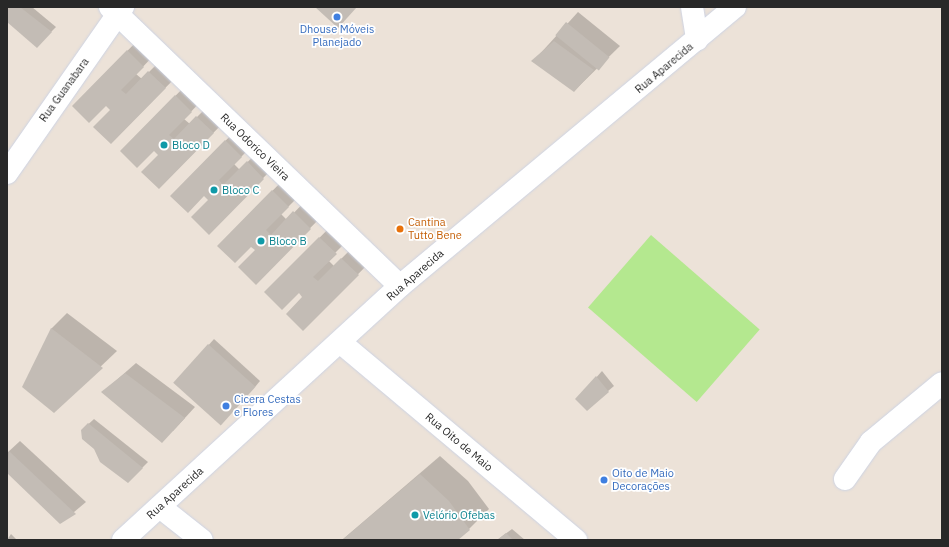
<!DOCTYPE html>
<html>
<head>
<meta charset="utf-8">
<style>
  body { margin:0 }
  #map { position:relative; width:949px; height:547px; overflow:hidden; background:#ece2d8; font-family:"IBM Plex Sans",sans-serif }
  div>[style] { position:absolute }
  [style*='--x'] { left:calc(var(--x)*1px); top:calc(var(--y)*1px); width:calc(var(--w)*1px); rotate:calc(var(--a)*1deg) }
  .green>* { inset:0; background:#b4e88f; transform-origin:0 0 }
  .shadow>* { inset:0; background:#0003 }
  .building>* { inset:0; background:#c3bcb5; transform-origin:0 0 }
  .roads { filter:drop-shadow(0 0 1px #cdd3e3) drop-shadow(0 0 1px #cdd3e3) }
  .minor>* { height:22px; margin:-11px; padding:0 11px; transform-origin:11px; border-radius:11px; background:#fff }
  .tertiary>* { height:22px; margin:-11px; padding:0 11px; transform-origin:11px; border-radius:11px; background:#fff }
  .dots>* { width:11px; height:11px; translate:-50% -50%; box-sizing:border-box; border:2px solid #fff; border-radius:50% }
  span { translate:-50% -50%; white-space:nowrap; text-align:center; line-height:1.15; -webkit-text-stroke:3.5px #fff; paint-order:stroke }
  .shop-label { font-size:11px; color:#366cbe }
  .left { translate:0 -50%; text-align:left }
  .street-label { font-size:11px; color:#282828 }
  .culture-label { font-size:11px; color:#0d838f }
  .food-label { font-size:11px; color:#c56008 }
  .frame { position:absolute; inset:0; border:8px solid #282828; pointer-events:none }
</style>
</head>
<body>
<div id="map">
  <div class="green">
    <i style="left:651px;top:235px;width:144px;height:96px;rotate:41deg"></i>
  </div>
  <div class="shadow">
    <i style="clip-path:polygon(7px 7px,32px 7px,56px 27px,37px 46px,7px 21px)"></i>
    <i style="clip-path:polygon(578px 12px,620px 46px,574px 91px,538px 56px)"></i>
    <i style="clip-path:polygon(143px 35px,159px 50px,136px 74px,142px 79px,165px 56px,181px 72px,111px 143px,112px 110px,106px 105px,73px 106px)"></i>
    <i style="clip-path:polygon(191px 80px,207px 95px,184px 119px,190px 124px,213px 101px,229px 117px,159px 188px,159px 155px,154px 150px,121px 151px)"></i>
    <i style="clip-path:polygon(241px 125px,257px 141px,234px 164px,240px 170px,263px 146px,279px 162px,209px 233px,209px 200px,204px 195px,171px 196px)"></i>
    <i style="clip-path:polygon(288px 175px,304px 191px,281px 214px,287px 220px,310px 196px,326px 212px,256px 283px,257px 250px,252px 245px,218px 246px)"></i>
    <i style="clip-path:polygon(335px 222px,351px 237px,328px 260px,334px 266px,357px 243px,373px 259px,303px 330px,304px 297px,299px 292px,266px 292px)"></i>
    <i style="clip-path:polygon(67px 313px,117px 351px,54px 411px,51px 329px)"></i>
    <i style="clip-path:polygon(214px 339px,260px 381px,255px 387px,175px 383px)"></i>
    <i style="clip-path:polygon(136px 363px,195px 407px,173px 431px,103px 392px)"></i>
    <i style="clip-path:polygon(602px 371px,614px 386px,587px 409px,577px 399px)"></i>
    <i style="clip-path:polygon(94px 419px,148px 462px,128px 482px,82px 430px)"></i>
    <i style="clip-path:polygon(20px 441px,86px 502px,61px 523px,7px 471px,7px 453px)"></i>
    <i style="clip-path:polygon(440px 456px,468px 481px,489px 509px,469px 529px,456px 540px,342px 540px)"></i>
    <i style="clip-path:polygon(512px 529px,525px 540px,497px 540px)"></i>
    <i style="clip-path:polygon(11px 534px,17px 540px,7px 540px)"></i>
  </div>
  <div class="building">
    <i style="clip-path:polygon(7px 7px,20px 7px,52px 32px,37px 48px,7px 22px)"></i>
    <i style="clip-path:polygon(315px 7px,357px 7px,338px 28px)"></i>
    <i style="left:566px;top:22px;width:56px;height:17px;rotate:39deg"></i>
    <i style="clip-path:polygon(554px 41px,594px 70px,574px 92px,531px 61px)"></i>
    <i style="clip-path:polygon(127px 50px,144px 67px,121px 90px,126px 94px,148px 71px,166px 88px,111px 144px,93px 127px,110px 110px,106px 106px,89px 123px,72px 106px)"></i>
    <i style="clip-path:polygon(175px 95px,192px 112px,169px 135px,174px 139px,196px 116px,214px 133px,159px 189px,141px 172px,158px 155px,154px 151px,137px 168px,120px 151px)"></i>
    <i style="clip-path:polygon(225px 140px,242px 157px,219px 180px,223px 185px,247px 161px,264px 179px,209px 235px,191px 217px,208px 200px,204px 196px,188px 213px,170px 196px)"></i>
    <i style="clip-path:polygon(272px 190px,289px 207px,266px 230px,271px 235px,293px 211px,311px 229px,256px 285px,238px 267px,255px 250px,251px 247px,235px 263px,217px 246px)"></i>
    <i style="clip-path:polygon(319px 237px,337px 254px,313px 277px,318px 281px,341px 258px,359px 275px,303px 331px,286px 314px,302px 297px,299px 293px,282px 310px,264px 292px)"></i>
    <i style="clip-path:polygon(51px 328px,103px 368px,54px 413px,22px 387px)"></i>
    <i style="left:208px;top:344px;width:64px;height:52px;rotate:42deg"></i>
    <i style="clip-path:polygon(125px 373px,185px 418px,162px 443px,101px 392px)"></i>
    <i style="clip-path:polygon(596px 376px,609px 392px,587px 411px,575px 399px)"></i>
    <i style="clip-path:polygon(88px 423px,143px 468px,128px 483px,100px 462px,94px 449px,82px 439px,81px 430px)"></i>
    <i style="clip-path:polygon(9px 451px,76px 514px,60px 524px,7px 473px)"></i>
    <i style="clip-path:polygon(420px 474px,449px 501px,470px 530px,458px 540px,342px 540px)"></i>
    <i style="clip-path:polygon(506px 533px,513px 540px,497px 540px)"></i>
  </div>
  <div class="roads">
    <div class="minor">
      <i style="--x:110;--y:7;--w:402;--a:43.9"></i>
      <i style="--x:7;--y:173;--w:203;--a:-55.1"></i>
      <i style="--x:341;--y:343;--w:307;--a:40"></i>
      <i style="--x:845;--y:479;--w:45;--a:-54.9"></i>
      <i style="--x:871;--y:442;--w:92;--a:-39.7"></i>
      <i style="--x:160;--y:507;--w:53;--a:38.2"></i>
    </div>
    <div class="tertiary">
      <i style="--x:692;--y:7;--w:33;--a:81"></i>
      <i style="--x:123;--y:540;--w:376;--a:-42.5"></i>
      <i style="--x:400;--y:286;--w:436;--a:-39.8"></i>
    </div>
  </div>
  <div class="dots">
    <i style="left:337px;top:17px;background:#3f7fe0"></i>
    <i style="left:164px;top:145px;background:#0f9aa8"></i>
    <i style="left:214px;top:190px;background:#0f9aa8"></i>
    <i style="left:400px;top:229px;background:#e8710a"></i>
    <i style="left:261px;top:241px;background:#0f9aa8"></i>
    <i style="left:226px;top:406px;background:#3f7fe0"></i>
    <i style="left:604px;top:480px;background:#3f7fe0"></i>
    <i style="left:415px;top:515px;background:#0f9aa8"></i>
  </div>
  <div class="shop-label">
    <span style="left:337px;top:36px">Dhouse Móveis<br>Planejado</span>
    <span class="left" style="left:234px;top:406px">Cicera Cestas<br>e Flores</span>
    <span class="left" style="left:612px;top:480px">Oito de Maio<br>Decorações</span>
  </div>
  <div class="street-label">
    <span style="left:664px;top:68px;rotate:-40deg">Rua Aparecida</span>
    <span style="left:64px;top:90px;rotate:-54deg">Rua Guanabara</span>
    <span style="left:255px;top:147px;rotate:44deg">Rua Odorico Vieira</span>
    <span style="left:415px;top:275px;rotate:-41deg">Rua Aparecida</span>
    <span style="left:459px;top:442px;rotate:40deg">Rua Oito de Maio</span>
    <span style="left:175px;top:493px;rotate:-42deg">Rua Aparecida</span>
  </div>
  <div class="culture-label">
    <span class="left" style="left:172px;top:145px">Bloco D</span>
    <span class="left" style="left:222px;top:190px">Bloco C</span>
    <span class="left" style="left:269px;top:241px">Bloco B</span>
    <span class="left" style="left:423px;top:515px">Velório Ofebas</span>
  </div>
  <div class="food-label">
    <span class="left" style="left:408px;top:229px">Cantina<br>Tutto Bene</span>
  </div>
  <div class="frame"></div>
</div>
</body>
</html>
